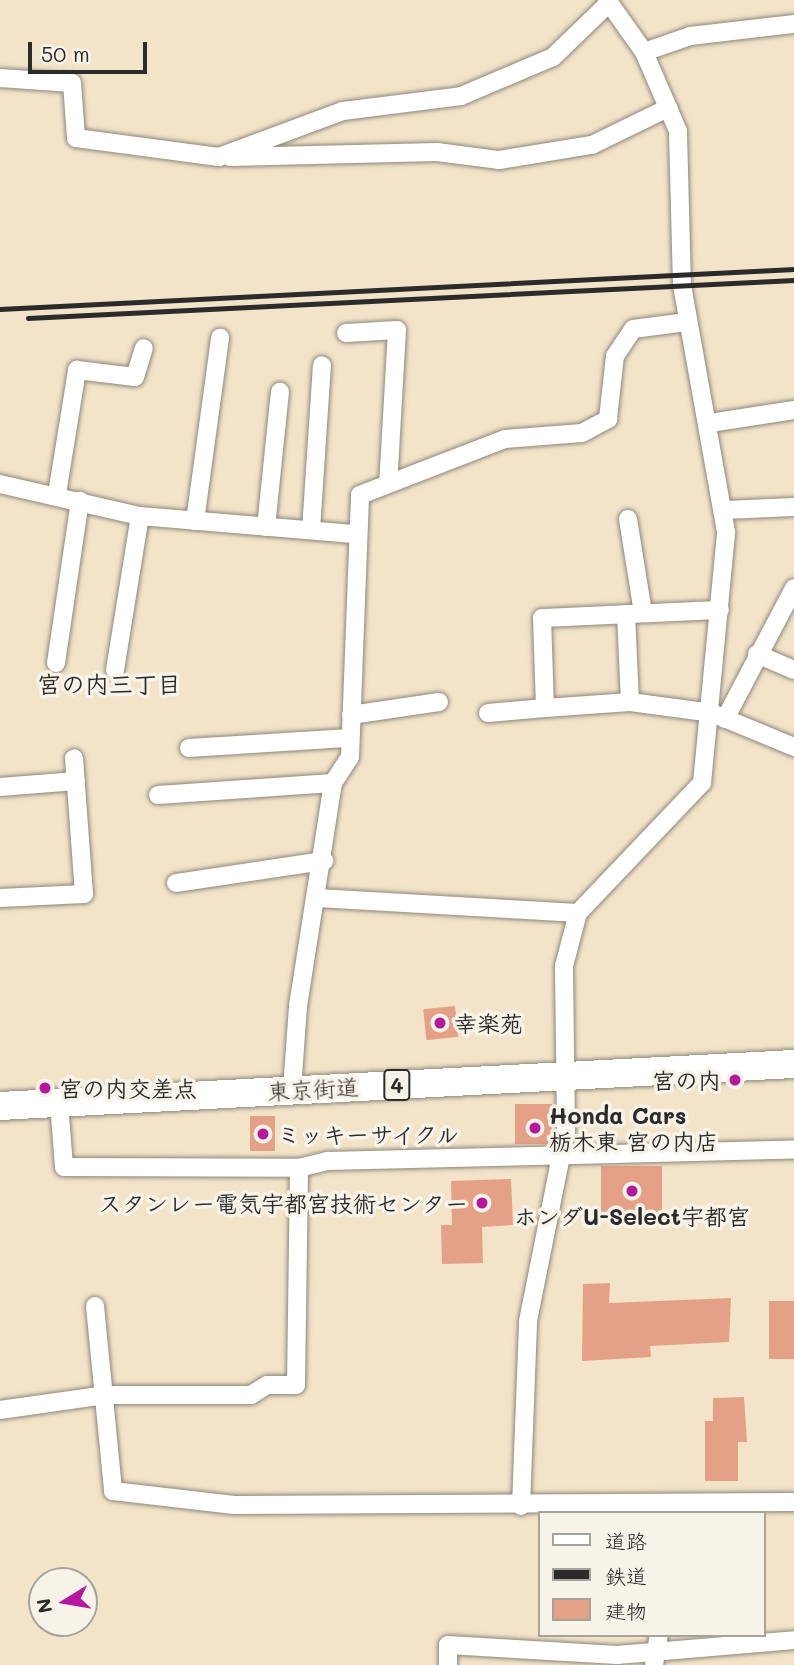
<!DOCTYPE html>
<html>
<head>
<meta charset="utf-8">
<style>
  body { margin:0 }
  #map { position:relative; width:794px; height:1665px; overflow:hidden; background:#f2e3c9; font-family:Mali,"Klee One",sans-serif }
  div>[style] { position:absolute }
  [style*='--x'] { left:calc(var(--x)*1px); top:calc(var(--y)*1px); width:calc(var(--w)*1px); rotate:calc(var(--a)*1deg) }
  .building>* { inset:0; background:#e5a188; transform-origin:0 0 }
  .roads { filter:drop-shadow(0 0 2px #8e877a) drop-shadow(0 0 2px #8e877a) }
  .minor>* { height:18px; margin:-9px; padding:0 9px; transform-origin:9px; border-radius:9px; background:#fff }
  .trunk>* { height:28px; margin:-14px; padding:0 14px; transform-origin:14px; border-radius:14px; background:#fff }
  .rail>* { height:4.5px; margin:-2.25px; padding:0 2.25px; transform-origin:2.25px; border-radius:2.25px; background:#2b2b2b }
  .dots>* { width:19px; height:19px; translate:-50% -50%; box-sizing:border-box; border:4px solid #f7f3e8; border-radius:50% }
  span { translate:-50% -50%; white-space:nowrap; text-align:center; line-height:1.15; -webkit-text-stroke:7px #f7f3e8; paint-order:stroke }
  .shield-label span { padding:2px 5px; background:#f7f3e8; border:2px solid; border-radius:5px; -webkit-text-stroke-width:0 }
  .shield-label { font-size:21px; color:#2b2b2b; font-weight:700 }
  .poi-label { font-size:23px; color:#2b2b2b; font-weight:700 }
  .left { translate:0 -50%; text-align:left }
  .right { translate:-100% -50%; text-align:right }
  .street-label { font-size:23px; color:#2b2b2b }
  .neighbourhood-label { font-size:24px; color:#2b2b2b; font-weight:700 }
  .legend { position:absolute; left:538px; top:1511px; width:228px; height:126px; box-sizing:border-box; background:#f7f3e8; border:2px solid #a5a39c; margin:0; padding:9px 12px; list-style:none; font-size:21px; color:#2b2b2b }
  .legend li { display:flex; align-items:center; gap:14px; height:35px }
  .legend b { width:35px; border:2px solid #a5a39c }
  .north { position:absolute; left:28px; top:1567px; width:70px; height:70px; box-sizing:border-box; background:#f7f3e8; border:2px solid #a5a39c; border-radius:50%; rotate:259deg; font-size:19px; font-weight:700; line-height:28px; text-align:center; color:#2b2b2b }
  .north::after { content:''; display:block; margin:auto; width:24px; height:32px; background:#b5179e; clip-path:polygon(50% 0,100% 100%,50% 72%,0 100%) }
  .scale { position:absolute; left:28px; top:42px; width:119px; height:32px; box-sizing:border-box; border:4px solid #2b2b2b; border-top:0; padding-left:9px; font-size:21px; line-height:24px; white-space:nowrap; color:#2b2b2b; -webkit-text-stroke:5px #f7f3e8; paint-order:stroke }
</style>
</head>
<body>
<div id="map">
  <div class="building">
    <i style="left:455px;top:1006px;width:31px;height:32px;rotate:84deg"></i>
    <i style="left:552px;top:1104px;width:40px;height:37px;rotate:90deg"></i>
    <i style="left:250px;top:1116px;width:25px;height:35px"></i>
    <i style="left:601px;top:1166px;width:61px;height:49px"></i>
    <i style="clip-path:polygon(511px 1179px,513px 1225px,482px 1227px,483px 1263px,442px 1264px,441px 1225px,452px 1225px,451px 1181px)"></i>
    <i style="clip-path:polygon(610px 1283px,609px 1303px,731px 1298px,729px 1342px,650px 1346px,651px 1357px,582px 1361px,583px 1284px)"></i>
    <i style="left:794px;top:1301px;width:58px;height:25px;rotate:90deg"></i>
    <i style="clip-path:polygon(744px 1397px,747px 1442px,738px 1442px,738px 1481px,705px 1481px,705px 1421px,713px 1421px,713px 1398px)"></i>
  </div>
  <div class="roads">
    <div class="minor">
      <i style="--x:644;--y:52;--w:49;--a:-19.2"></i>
      <i style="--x:690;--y:36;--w:105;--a:-6.6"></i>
      <i style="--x:0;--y:78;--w:72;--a:4"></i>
      <i style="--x:72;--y:83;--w:55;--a:85.8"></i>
      <i style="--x:76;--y:138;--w:144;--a:7.6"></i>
      <i style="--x:219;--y:157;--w:132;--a:-20.4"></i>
      <i style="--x:343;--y:111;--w:119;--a:-7.2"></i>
      <i style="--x:461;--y:96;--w:100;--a:-23"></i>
      <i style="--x:553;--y:57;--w:78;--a:-44"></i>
      <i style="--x:230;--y:157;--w:207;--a:-1.4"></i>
      <i style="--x:437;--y:152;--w:63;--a:7.4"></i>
      <i style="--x:499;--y:160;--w:94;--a:-9.2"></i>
      <i style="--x:592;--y:145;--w:85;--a:-26"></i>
      <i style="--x:346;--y:333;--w:51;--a:-3.4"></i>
      <i style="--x:397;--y:330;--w:154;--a:93.3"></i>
      <i style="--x:710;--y:423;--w:85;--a:-8.8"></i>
      <i style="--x:0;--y:484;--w:144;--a:12.9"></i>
      <i style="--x:140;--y:516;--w:217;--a:4.8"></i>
      <i style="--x:57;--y:494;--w:126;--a:-80.8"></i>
      <i style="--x:77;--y:370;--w:58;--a:6.9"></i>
      <i style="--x:135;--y:377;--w:30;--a:-73"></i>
      <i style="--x:725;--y:510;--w:69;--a:-2.5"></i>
      <i style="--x:628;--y:519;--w:95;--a:80.9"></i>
      <i style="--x:195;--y:521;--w:185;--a:-82.2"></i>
      <i style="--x:266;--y:527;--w:136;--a:-84.1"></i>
      <i style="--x:311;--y:530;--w:165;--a:-86.2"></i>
      <i style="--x:626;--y:614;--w:88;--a:87.4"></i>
      <i style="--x:757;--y:654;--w:40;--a:23.4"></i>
      <i style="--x:56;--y:663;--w:164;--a:-81.6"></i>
      <i style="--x:115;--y:670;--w:156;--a:-80.8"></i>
      <i style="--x:545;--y:708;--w:85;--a:-4"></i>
      <i style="--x:630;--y:702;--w:83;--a:7.6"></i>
      <i style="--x:712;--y:713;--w:89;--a:22.5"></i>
      <i style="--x:488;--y:713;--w:57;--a:-5"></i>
      <i style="--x:545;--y:708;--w:90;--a:-91.9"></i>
      <i style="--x:542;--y:618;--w:178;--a:-2.6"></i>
      <i style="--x:351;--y:715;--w:89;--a:-8.4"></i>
      <i style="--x:725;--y:719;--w:148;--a:-62.2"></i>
      <i style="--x:189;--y:748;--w:161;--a:-3.6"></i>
      <i style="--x:0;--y:787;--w:76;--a:-4.5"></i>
      <i style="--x:158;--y:795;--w:175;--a:-3.9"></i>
      <i style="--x:176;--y:883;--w:150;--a:-8.5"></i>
      <i style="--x:0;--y:898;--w:84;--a:-2.7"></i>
      <i style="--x:84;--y:894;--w:136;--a:-94.2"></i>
      <i style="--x:318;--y:898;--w:260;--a:3.3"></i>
      <i style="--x:292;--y:1090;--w:84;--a:-85.9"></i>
      <i style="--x:298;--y:1006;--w:226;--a:-81.1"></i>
      <i style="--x:333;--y:783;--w:31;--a:-57"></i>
      <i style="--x:350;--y:757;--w:262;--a:-87.8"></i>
      <i style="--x:360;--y:495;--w:155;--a:-21.1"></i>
      <i style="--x:505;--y:439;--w:77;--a:-4.5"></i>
      <i style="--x:582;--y:433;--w:30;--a:-28"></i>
      <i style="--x:608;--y:419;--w:63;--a:-83.7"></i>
      <i style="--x:615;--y:356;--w:32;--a:-56"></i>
      <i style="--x:633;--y:329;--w:54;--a:-7.4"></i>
      <i style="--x:59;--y:1103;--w:64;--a:85.5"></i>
      <i style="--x:64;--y:1167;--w:235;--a:0.2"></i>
      <i style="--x:299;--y:1168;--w:30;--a:-14"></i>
      <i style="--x:328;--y:1161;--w:466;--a:-1.4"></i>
      <i style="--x:95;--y:1306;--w:186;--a:84.4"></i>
      <i style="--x:113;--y:1491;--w:122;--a:6.6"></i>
      <i style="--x:234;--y:1505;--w:560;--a:-0.31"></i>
      <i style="--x:0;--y:1410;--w:106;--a:-8.1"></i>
      <i style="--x:105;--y:1395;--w:146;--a:0"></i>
      <i style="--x:251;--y:1395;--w:19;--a:-32"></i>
      <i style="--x:267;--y:1385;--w:29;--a:0"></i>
      <i style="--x:296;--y:1385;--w:217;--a:-89.2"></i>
      <i style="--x:521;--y:1506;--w:185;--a:-87.8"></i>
      <i style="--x:528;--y:1321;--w:194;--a:-78.7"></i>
      <i style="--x:566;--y:1131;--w:165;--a:-90.7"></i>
      <i style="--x:564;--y:966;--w:55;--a:-75.2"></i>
      <i style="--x:578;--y:913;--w:180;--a:-46.4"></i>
      <i style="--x:702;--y:783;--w:252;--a:-84.5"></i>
      <i style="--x:726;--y:532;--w:250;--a:-100.1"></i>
      <i style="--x:682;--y:286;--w:155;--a:-91.5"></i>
      <i style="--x:678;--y:131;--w:86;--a:-113.3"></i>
      <i style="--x:644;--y:52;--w:64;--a:-125.4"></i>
      <i style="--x:448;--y:1665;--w:20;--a:-90"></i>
      <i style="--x:448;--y:1645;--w:169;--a:3.4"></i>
      <i style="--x:617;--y:1655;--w:178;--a:-4.8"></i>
      <i style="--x:654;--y:1665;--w:30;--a:-81"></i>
    </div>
    <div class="trunk">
      <i style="--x:0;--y:1106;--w:795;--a:-3.03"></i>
    </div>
  </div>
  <div class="rail">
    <i style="--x:0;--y:309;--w:795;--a:-2.88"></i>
    <i style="--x:28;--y:318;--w:767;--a:-2.84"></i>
  </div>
  <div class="dots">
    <i style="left:440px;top:1023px;background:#b5179e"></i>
    <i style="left:735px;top:1080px;background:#b5179e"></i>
    <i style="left:45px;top:1088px;background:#b5179e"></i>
    <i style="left:535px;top:1128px;background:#b5179e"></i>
    <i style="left:263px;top:1134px;background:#b5179e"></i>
    <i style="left:632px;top:1191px;background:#b5179e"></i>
    <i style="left:482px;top:1203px;background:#b5179e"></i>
  </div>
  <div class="shield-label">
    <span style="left:397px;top:1085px">4</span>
  </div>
  <div class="poi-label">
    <span class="left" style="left:454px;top:1023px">幸楽苑</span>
    <span class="right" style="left:721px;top:1080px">宮の内</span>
    <span class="left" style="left:59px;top:1088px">宮の内交差点</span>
    <span class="left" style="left:549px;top:1128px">Honda Cars<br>栃木東 宮の内店</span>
    <span class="left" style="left:277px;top:1134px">ミッキーサイクル</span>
    <span class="right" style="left:468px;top:1203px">スタンレー電気宇都宮技術センター</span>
    <span style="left:632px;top:1216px">ホンダU-Select宇都宮</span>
  </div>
  <div class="street-label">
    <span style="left:313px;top:1089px;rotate:-3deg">東京街道</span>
  </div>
  <div class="neighbourhood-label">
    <span style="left:109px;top:684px">宮の内三丁目</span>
  </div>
  <ul class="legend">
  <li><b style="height:9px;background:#fff"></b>道路</li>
  <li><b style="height:9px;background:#2b2b2b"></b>鉄道</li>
  <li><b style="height:19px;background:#e5a188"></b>建物</li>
  </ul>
  <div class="north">N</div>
  <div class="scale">50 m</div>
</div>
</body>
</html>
